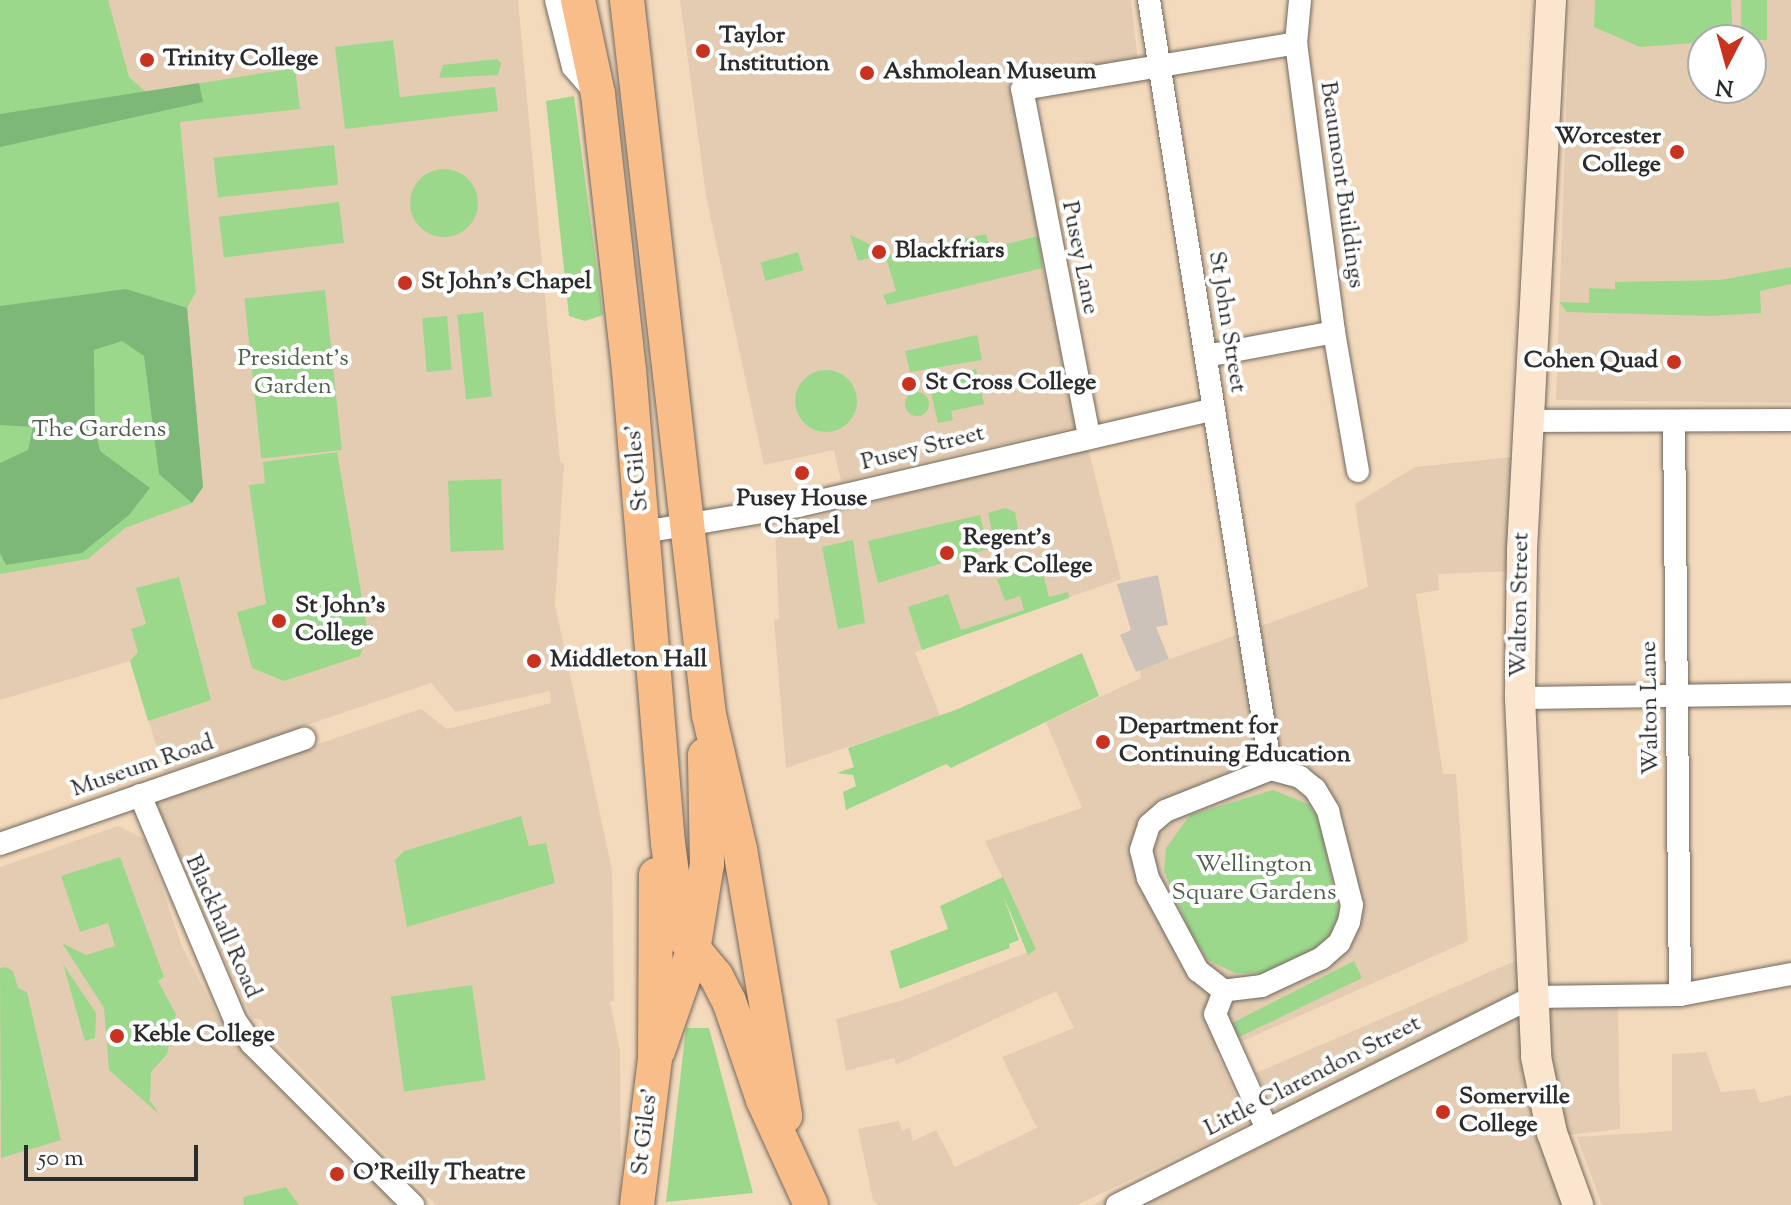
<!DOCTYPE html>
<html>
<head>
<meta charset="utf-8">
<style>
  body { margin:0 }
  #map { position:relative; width:1791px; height:1205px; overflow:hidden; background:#f4dabd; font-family:"Sorts Mill Goudy",serif }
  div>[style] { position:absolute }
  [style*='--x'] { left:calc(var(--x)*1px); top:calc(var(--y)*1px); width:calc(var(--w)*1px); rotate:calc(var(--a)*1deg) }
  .built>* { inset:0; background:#e3ccb2 }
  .industrial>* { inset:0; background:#cdc2b9 }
  .green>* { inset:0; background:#9cd88c; transform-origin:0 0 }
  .round { border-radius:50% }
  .forest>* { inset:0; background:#7db878 }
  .roads { filter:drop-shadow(0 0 2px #71685e) drop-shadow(0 0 2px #71685e) }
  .street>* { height:22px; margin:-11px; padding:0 11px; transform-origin:11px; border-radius:11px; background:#fff }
  .secondary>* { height:30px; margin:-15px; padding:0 15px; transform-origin:15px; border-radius:15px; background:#fce5cf }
  .primary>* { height:34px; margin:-17px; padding:0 17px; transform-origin:17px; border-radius:17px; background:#f8bd88 }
  .dots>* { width:22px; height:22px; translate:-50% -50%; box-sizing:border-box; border:4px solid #fff; border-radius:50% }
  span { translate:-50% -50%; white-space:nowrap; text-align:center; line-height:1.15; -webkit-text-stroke:8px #fff; paint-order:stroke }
  .poi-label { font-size:24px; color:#2b2b2b; font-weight:700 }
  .left { translate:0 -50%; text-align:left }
  .right { translate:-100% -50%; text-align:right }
  .street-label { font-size:24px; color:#2b2b2b }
  .park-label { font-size:24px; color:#4d5f48 }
  .north { position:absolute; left:1687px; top:24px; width:80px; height:80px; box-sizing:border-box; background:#fff; border:2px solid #aaa; border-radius:50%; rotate:186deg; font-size:22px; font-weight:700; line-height:32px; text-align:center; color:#2b2b2b }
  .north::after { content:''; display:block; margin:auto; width:28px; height:36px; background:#c8321e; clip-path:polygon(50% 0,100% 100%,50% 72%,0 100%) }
  .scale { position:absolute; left:24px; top:1145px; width:174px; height:36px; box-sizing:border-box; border:4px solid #2b2b2b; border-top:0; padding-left:10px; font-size:24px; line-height:28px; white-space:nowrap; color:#2b2b2b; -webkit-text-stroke:6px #fff; paint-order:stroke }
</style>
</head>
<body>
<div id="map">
  <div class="built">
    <i style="clip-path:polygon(0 0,518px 0,560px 461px,564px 464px,555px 605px,612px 870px,614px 1001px,610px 1002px,620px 1051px,621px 1205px,436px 1205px,266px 1033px,262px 1020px,252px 1018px,153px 800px,421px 709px,447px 729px,551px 703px,550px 691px,456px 712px,431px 683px,165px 773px,130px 661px,0 700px)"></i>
    <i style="clip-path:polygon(680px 0,1131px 0,1138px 62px,1018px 80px,1043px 268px,1084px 425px,841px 481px,834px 450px,764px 465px,706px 196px)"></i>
    <i style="clip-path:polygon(evenodd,1570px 0,1791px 0,1791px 403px,1556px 400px,1570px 0,1703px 40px,1751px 40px,1751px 88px,1703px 88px,1703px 40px)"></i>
    <i style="clip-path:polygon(1088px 448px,1121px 579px,915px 652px,940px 716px,786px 768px,774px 620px,779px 618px,775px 527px)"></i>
    <i style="clip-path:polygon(1512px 457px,1513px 571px,1438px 574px,1439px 590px,1416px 594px,1443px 774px,1456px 774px,1468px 941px,1216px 1053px,1248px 1124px,1077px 1205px,878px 1205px,873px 1200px,858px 1129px,899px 1121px,902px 1131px,910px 1127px,913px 1141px,936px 1130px,955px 1167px,1037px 1128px,1002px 1057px,1074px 1028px,1056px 991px,896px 1065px,894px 1058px,846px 1071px,836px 1019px,903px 1000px,1036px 949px,985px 841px,1082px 808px,1046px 722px,1141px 678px,1140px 670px,1368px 587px,1355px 504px,1415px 467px)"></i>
    <i style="clip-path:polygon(118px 826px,145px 839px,182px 946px,217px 1015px,396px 1205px,0 1205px,0 867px)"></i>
    <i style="clip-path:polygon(1515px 961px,1533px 1010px,1618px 1007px,1620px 1129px,1540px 1138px,1563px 1205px,1092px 1205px,1278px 1113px,1256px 1073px)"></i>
    <i style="clip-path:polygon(1706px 1052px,1721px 1092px,1755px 1089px,1760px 1103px,1791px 1095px,1791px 1205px,1602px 1205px,1577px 1137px,1672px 1131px,1672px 1054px)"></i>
  </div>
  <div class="industrial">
    <i style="clip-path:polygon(1158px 575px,1168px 625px,1156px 627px,1169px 659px,1136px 672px,1120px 635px,1131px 630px,1117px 584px)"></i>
  </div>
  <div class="green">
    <i style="clip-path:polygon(0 0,108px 0,129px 77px,146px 92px,295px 68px,300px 109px,180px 122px,196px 292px,187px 308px,203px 487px,192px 503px,125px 528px,88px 559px,0 574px)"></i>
    <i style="clip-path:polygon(1595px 0,1731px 0,1733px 40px,1640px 47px,1594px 27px)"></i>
    <i style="left:1741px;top:0;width:26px;height:40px"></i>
    <i style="clip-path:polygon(393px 40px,400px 97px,495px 87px,498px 111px,345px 129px,335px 47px)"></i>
    <i style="clip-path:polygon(497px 59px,501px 63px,498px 75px,439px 78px,443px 65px)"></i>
    <i style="clip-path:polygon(574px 96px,603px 315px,585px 321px,569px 316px,546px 101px)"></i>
    <i style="left:334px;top:145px;width:40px;height:121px;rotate:84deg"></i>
    <i class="round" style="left:410px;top:169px;width:68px;height:68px"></i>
    <i style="left:339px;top:202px;width:41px;height:121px;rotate:83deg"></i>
    <i style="clip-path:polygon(986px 234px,990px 248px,1038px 236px,1043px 268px,887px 305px,883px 295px,896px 291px,885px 254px,858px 261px,850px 235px,892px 255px)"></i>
    <i style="left:798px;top:252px;width:19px;height:39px;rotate:74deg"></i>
    <i style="clip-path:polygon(1791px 267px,1791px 284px,1760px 291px,1761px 313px,1710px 316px,1567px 312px,1559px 302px,1589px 303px,1589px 288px,1615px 289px,1615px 282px,1721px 280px)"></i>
    <i style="left:325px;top:290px;width:161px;height:81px;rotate:84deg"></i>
    <i style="left:483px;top:312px;width:85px;height:26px;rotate:84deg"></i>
    <i style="left:447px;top:316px;width:54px;height:25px;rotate:85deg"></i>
    <i style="clip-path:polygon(977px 335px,982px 360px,910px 372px,905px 351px)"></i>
    <i style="clip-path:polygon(976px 369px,984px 404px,951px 411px,953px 420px,938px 423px,928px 380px)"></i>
    <i class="round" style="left:795px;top:370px;width:62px;height:62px"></i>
    <i class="round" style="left:905px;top:392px;width:24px;height:24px"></i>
    <i style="clip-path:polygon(337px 452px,368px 633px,360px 656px,284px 681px,252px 668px,237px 612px,266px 604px,249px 485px,265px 483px,263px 462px)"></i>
    <i style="left:501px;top:479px;width:71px;height:53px;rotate:88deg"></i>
    <i style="clip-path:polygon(1005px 508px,1015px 512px,1019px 534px,1014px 541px,995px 546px,988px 513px)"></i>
    <i style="clip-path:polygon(980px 515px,988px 549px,878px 583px,868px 541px)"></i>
    <i style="clip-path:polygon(853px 540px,865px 623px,838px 629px,822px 547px)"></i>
    <i style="clip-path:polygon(1041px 566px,1049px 597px,1068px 592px,1069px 598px,922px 650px,908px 607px,948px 594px,961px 630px,1024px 610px,1020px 596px,1005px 601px,997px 579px)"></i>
    <i style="clip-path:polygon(179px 577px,211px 700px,148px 721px,130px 661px,138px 652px,131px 629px,146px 624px,136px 588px)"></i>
    <i style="clip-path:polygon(1082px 653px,1099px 696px,951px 768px,946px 764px,846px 810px,843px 792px,856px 786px,853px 775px,837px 773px,854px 767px,848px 748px,958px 709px)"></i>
    <i style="clip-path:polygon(1273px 790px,1308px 804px,1319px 820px,1339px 914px,1328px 938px,1305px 955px,1269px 973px,1235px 973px,1208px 960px,1190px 931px,1164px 871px,1166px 848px,1190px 815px)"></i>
    <i style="clip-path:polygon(521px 816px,529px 846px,546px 843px,555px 883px,407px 927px,395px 860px,404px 851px)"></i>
    <i style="clip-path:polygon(120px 857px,164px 977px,158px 981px,176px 1014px,167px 1054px,151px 1072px,150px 1101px,160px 1115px,109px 1070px,104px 1008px,62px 943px,86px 955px,115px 946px,108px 923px,80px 932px,61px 876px)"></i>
    <i style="clip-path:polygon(1003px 877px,1036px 949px,1028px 955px,1003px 895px,1019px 940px,1009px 944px,1010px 948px,900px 989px,890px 951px,948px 929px,940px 906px)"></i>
    <i style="clip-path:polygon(1354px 961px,1362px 978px,1239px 1037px,1232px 1023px)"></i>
    <i style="clip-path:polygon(63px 964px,96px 1013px,95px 1038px,85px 1041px)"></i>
    <i style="clip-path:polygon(6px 967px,13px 971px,18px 988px,27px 992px,61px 1140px,1px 1158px,0 968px)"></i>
    <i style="left:472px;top:985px;width:96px;height:82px;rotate:82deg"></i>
    <i style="clip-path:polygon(686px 1028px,709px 1028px,753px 1193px,666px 1202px)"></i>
    <i style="clip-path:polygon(286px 1187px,299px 1205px,244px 1205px,243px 1197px)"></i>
  </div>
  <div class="forest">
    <i style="clip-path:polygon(199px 83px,203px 102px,0 147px,0 114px)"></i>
    <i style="clip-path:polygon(126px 289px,187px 308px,203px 487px,192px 503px,159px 474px,144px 356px,122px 341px,94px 350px,95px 430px,100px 451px,150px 488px,129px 515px,82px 553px,6px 565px,0 553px,0 463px,28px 450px,33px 427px,0 425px,0 306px)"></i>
  </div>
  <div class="roads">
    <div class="street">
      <i style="--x:556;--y:0;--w:69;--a:75.8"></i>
      <i style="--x:573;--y:67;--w:32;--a:49"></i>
      <i style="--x:1149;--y:0;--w:779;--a:80.99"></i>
      <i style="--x:1300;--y:0;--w:43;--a:95.3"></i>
      <i style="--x:1296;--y:43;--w:291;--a:82.5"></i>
      <i style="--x:1334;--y:332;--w:141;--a:80.2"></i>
      <i style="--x:1206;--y:356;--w:130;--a:-10.6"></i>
      <i style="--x:1528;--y:421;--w:263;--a:-0.2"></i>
      <i style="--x:1674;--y:421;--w:574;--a:89.4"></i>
      <i style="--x:1089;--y:436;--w:353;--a:-100.9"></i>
      <i style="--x:1022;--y:89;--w:278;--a:-9.5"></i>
      <i style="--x:643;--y:532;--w:157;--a:-9.5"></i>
      <i style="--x:798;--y:506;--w:427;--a:-13.1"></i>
      <i style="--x:1520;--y:698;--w:271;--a:-0.8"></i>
      <i style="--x:1271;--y:769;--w:30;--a:15"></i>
      <i style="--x:1300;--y:777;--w:19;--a:39"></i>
      <i style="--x:1315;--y:789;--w:26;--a:59"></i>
      <i style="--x:1328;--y:811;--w:97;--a:75.7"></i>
      <i style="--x:1352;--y:905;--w:17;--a:100"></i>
      <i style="--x:1349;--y:922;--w:23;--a:115"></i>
      <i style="--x:1339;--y:943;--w:23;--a:139"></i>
      <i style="--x:1322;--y:958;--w:66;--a:155"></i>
      <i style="--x:1262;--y:986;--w:38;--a:173"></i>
      <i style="--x:1224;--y:991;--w:33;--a:-142"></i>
      <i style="--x:1198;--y:971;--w:106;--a:-118.3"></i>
      <i style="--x:1148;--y:878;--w:29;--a:-104"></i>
      <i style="--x:1141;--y:850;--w:26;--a:-72"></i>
      <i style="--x:1149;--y:825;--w:21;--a:-41"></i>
      <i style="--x:1165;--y:811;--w:114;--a:-21.6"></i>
      <i style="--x:140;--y:795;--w:244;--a:67.1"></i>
      <i style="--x:235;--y:1020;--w:29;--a:55"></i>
      <i style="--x:252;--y:1044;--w:228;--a:45"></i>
      <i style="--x:0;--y:844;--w:322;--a:-19.1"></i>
      <i style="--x:1224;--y:991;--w:25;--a:111"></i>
      <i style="--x:1215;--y:1014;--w:126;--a:65.7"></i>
      <i style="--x:1117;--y:1205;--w:464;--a:-26.6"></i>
      <i style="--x:1532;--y:997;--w:148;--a:-0.8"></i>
      <i style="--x:1680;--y:995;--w:113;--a:-10.7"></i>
    </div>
    <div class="secondary">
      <i style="--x:1551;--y:0;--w:551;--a:93.02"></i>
      <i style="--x:1522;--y:550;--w:148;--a:90.8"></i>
      <i style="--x:1520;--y:698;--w:359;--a:87.4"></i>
      <i style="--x:1536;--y:1057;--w:78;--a:78.1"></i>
      <i style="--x:1552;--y:1133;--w:77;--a:70.1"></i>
    </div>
    <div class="primary">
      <i style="--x:578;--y:0;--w:96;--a:78"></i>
      <i style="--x:598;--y:94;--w:278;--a:83.6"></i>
      <i style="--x:629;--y:370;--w:475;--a:85.3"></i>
      <i style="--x:668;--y:843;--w:91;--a:82.4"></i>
      <i style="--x:680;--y:933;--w:56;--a:50.1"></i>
      <i style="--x:716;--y:976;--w:28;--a:63"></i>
      <i style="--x:729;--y:1001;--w:105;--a:71"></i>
      <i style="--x:763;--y:1100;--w:115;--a:65.4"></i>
      <i style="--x:627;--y:0;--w:720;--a:83.46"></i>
      <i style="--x:709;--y:715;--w:138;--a:77"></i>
      <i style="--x:740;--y:849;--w:271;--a:80.4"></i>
      <i style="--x:658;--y:1051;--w:106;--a:-70.7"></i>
      <i style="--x:693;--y:951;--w:88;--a:-80.9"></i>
      <i style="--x:707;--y:864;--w:109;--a:-91.1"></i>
      <i style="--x:637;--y:1205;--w:148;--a:-83"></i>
      <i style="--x:655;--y:1058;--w:183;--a:-89.7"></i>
    </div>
  </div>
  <div class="dots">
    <i style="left:703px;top:51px;background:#c8321e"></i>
    <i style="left:147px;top:60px;background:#c8321e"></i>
    <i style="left:867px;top:73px;background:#c8321e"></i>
    <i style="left:1677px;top:152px;background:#c8321e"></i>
    <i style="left:879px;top:252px;background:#c8321e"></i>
    <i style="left:405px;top:283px;background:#c8321e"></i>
    <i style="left:1674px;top:362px;background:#c8321e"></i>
    <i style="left:909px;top:384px;background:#c8321e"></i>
    <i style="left:802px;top:473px;background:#c8321e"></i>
    <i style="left:947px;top:553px;background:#c8321e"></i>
    <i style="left:279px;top:621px;background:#c8321e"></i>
    <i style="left:534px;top:661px;background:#c8321e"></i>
    <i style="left:1103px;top:742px;background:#c8321e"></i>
    <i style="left:117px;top:1036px;background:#c8321e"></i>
    <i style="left:1443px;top:1112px;background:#c8321e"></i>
    <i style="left:337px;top:1174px;background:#c8321e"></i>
  </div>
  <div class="poi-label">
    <span class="left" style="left:719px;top:51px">Taylor<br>Institution</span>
    <span class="left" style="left:163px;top:60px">Trinity College</span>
    <span class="left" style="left:883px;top:73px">Ashmolean Museum</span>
    <span class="right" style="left:1661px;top:152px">Worcester<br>College</span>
    <span class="left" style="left:895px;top:252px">Blackfriars</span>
    <span class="left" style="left:421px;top:283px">St John's Chapel</span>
    <span class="right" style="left:1658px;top:362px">Cohen Quad</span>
    <span class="left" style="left:925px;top:384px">St Cross College</span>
    <span style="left:802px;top:514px">Pusey House<br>Chapel</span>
    <span class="left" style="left:963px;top:553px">Regent's<br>Park College</span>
    <span class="left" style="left:295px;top:621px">St John's<br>College</span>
    <span class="left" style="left:550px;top:661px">Middleton Hall</span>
    <span class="left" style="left:1119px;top:742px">Department for<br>Continuing Education</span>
    <span class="left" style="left:133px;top:1036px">Keble College</span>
    <span class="left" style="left:1459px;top:1112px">Somerville<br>College</span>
    <span class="left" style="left:353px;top:1174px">O'Reilly Theatre</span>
  </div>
  <div class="street-label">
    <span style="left:1341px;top:185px;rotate:82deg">Beaumont Buildings</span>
    <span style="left:1079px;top:258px;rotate:79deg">Pusey Lane</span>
    <span style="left:1226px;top:322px;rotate:81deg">St John Street</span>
    <span style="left:923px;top:449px;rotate:-14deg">Pusey Street</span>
    <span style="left:638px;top:468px;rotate:-95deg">St Giles'</span>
    <span style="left:1521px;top:605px;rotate:-89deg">Walton Street</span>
    <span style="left:1651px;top:708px;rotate:-91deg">Walton Lane</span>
    <span style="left:143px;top:767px;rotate:-19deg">Museum Road</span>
    <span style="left:222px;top:927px;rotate:66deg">Blackhall Road</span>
    <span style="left:1313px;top:1077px;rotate:-27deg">Little Clarendon Street</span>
    <span style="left:646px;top:1132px;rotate:-83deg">St Giles'</span>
  </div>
  <div class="park-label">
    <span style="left:293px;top:374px">President's<br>Garden</span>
    <span style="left:99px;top:431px">The Gardens</span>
    <span style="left:1254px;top:880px">Wellington<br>Square Gardens</span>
  </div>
  <div class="north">N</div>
  <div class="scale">50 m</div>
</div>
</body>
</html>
